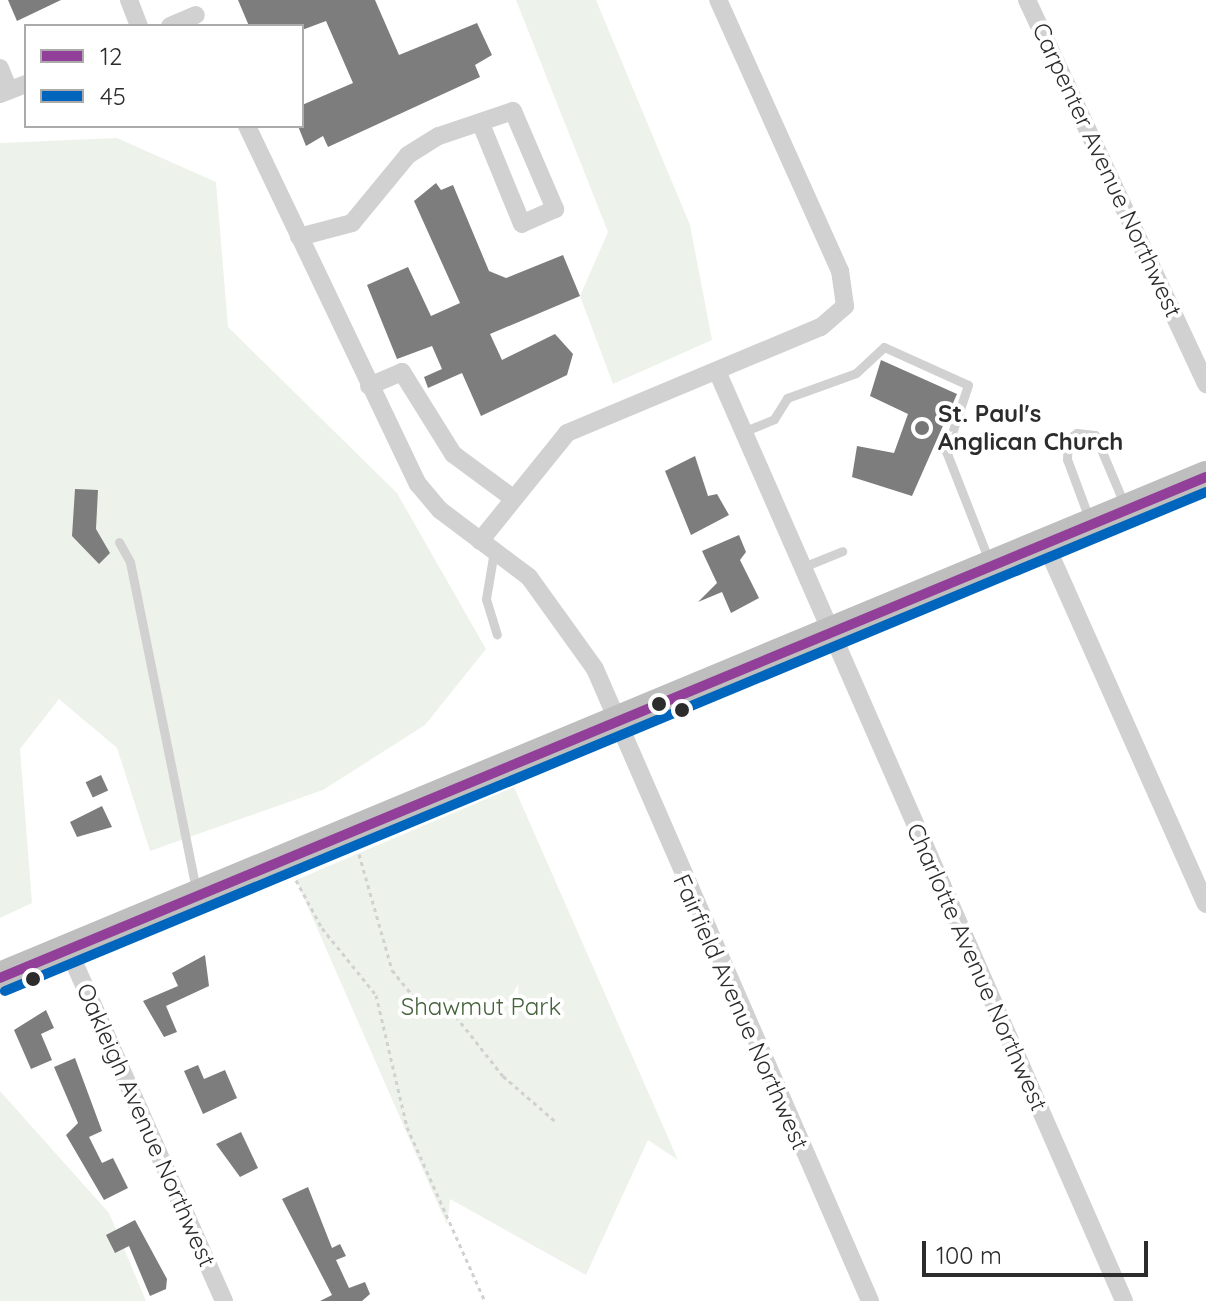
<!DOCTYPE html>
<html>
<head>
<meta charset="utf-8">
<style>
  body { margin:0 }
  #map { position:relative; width:1206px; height:1301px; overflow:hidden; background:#fff; font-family:Quicksand,sans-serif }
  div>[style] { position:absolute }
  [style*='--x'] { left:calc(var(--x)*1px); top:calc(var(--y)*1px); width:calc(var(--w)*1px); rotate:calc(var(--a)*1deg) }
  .green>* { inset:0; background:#edf3eb }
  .building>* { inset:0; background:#7d7d7d; transform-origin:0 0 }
  .path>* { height:3px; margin-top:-1.5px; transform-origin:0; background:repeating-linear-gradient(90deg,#d1d1d1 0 4px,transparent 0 8px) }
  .lane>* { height:9px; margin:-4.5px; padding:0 4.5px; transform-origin:4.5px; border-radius:4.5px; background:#d1d1d1 }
  .street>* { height:18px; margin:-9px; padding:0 9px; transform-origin:9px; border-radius:9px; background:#d1d1d1 }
  .highway>* { height:32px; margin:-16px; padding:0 16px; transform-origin:16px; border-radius:16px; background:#bebebe }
  .bus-1>* { height:10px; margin:-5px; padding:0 5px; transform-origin:5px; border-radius:5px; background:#913f98 }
  .bus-2>* { height:10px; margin:-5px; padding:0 5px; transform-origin:5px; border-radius:5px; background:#0065bd }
  .dots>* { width:22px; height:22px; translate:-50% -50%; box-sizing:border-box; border:4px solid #fff; border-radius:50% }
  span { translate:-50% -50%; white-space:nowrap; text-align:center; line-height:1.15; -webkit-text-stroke:8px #fff; paint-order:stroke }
  .street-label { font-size:24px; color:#2c2c2c }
  .poi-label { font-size:24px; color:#2c2c2c; font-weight:700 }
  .left { translate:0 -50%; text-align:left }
  .park-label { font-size:24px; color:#46633e }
  .legend { position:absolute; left:24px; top:24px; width:280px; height:104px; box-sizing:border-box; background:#fff; border:2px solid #ababab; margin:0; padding:10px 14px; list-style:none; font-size:24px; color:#2c2c2c }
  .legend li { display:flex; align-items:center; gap:16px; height:40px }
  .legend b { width:40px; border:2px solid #ababab }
  .scale { position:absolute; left:922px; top:1241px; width:226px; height:36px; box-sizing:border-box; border:4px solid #2c2c2c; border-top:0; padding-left:10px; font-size:24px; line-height:28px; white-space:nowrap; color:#2c2c2c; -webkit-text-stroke:6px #fff; paint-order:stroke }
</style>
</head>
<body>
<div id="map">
  <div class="green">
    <i style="clip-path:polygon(516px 0,596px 0,690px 225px,712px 340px,613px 384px,580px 296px,608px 232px)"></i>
    <i style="clip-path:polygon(117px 138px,216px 182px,228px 327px,397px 493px,486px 649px,425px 725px,323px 790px,150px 851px,117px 748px,59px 699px,20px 749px,32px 903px,0 918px,0 143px)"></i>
    <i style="clip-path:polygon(514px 787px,678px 1160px,648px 1140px,586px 1275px,450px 1199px,447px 1225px,296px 880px)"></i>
    <i style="clip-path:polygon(0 1091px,109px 1213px,146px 1301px,0 1301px)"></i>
  </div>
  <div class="building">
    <i style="clip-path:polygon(8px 0,61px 0,17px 21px)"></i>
    <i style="clip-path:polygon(238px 0,375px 0,399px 55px,477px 23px,492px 55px,475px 65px,480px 77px,328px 147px,323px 136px,306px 146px,298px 126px,302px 105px,353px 83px,326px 21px,302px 30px,249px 26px)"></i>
    <i style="clip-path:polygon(436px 183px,441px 190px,453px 185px,489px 271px,506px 278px,563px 255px,580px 296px,490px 334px,502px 360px,555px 334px,573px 354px,567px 375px,481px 416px,462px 373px,428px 388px,424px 377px,442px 369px,432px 346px,397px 359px,367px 285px,408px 267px,431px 316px,460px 303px,414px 201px)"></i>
    <i style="clip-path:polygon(881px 360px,957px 394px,912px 496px,852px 477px,857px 446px,894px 453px,908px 414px,870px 396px)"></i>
    <i style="clip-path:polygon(695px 456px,708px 496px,717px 494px,729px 515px,691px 535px,665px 471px)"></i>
    <i style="clip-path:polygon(75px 489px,98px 490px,96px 529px,110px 553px,99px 564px,72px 536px)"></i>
    <i style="clip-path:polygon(739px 535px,746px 552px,740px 560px,759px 598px,731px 613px,722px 592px,698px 602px,717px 583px,702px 551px)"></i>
    <i style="left:101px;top:775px;width:17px;height:17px;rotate:65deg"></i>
    <i style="clip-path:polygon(102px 806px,112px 827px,77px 837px,70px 822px)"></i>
    <i style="clip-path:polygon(205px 955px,209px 986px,166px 1006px,177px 1032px,164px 1037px,143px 1001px,178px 986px,172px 973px)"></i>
    <i style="clip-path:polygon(46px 1010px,54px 1028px,41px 1034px,52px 1060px,31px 1069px,14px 1030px)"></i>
    <i style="clip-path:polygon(75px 1058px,102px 1131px,89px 1137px,102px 1163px,113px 1158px,128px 1188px,104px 1200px,66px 1135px,78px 1123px,54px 1067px)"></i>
    <i style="clip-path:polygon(198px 1065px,204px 1079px,225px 1070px,237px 1098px,203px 1114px,184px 1071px)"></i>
    <i style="clip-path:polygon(241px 1132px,258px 1168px,240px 1177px,216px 1144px)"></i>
    <i style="clip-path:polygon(308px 1187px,332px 1248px,340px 1244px,346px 1256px,336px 1260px,349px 1288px,365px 1282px,370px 1294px,362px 1301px,320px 1301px,332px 1295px,282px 1199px)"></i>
    <i style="clip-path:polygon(135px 1220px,167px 1279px,166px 1289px,150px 1296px,129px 1246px,115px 1253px,106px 1235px)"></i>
  </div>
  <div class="path">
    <i style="--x:359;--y:854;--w:121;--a:74.1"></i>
    <i style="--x:392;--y:970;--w:32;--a:51"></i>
    <i style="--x:412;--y:995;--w:42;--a:21"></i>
    <i style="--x:451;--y:1010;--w:84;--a:51.8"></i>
    <i style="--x:503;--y:1076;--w:69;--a:40.9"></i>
    <i style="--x:296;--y:880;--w:55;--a:61.6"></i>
    <i style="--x:322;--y:928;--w:86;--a:51.1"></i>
    <i style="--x:376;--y:995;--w:136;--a:76.8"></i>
    <i style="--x:407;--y:1127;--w:191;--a:65.9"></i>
  </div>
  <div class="lane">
    <i style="--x:745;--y:431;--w:31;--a:-22"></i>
    <i style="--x:774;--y:419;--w:25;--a:-58"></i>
    <i style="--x:787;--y:398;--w:73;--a:-19.9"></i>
    <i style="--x:856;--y:373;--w:38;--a:-43"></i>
    <i style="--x:884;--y:347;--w:92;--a:24.3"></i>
    <i style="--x:968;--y:385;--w:70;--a:108.4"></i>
    <i style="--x:946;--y:451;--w:120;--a:68.6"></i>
    <i style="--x:1090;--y:521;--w:66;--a:-110.4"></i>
    <i style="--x:1067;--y:459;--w:20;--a:-87"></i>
    <i style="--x:1068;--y:439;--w:11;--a:-34"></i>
    <i style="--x:1077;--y:433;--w:18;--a:6"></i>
    <i style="--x:1095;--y:435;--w:77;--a:67.1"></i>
    <i style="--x:119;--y:542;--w:23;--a:61"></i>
    <i style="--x:130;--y:562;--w:335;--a:78.6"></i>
    <i style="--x:494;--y:551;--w:49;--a:99.5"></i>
    <i style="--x:486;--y:599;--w:37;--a:73"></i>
    <i style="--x:808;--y:565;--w:37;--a:-22"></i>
  </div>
  <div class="street">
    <i style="--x:129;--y:0;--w:28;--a:69"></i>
    <i style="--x:1027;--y:0;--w:424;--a:65"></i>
    <i style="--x:170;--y:26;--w:28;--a:-23"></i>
    <i style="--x:0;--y:68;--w:24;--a:68"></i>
    <i style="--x:0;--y:94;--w:28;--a:-21"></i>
    <i style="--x:247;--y:126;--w:397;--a:64.5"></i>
    <i style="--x:418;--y:484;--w:34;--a:50"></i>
    <i style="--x:440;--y:510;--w:111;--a:37"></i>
    <i style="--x:529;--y:577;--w:113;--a:54.3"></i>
    <i style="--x:595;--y:669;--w:689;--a:66.48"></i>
    <i style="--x:299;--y:237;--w:55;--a:-14.8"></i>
    <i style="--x:352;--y:223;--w:88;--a:-50.5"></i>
    <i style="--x:408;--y:155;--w:36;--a:-32"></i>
    <i style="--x:439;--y:136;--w:78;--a:-18.7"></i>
    <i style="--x:513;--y:111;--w:107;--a:66.8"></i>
    <i style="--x:555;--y:209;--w:36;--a:156"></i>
    <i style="--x:522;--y:224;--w:108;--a:-112.3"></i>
    <i style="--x:717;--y:371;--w:1015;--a:66.36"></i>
    <i style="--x:369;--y:386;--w:36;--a:-23"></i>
    <i style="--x:402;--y:372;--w:97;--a:58.1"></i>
    <i style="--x:453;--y:454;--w:71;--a:36.4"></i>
    <i style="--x:480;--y:541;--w:139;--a:-51.1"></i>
    <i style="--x:567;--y:433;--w:275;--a:-22.7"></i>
    <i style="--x:821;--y:327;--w:32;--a:-41"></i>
    <i style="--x:845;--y:306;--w:35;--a:-98"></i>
    <i style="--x:840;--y:271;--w:297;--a:-114.2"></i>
    <i style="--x:1045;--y:543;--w:395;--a:66"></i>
    <i style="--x:68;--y:949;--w:385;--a:66.1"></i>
  </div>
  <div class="highway">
    <i style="--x:0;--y:978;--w:1306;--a:-22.56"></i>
  </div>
  <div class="bus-1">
    <i style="--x:0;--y:978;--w:1306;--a:-22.56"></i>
  </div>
  <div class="bus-2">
    <i style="--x:5;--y:991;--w:1301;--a:-22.56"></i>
  </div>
  <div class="dots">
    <i style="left:922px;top:428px;background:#767676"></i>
    <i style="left:659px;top:704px;background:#2c2c2c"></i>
    <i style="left:682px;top:710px;background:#2c2c2c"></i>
    <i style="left:33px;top:979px;background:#2c2c2c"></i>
  </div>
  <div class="street-label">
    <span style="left:1107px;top:170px;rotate:65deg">Carpenter Avenue Northwest</span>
    <span style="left:977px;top:967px;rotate:66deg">Charlotte Avenue Northwest</span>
    <span style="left:741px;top:1012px;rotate:66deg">Fairfield Avenue Northwest</span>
    <span style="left:146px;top:1125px;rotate:66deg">Oakleigh Avenue Northwest</span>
  </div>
  <div class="poi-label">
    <span class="left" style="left:938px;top:428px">St. Paul's<br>Anglican Church</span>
  </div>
  <div class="park-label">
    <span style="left:481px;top:1007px">Shawmut Park</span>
  </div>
  <ul class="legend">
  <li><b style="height:10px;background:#913f98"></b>12</li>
  <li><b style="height:10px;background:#0065bd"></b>45</li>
  </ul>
  <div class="scale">100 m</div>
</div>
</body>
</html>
